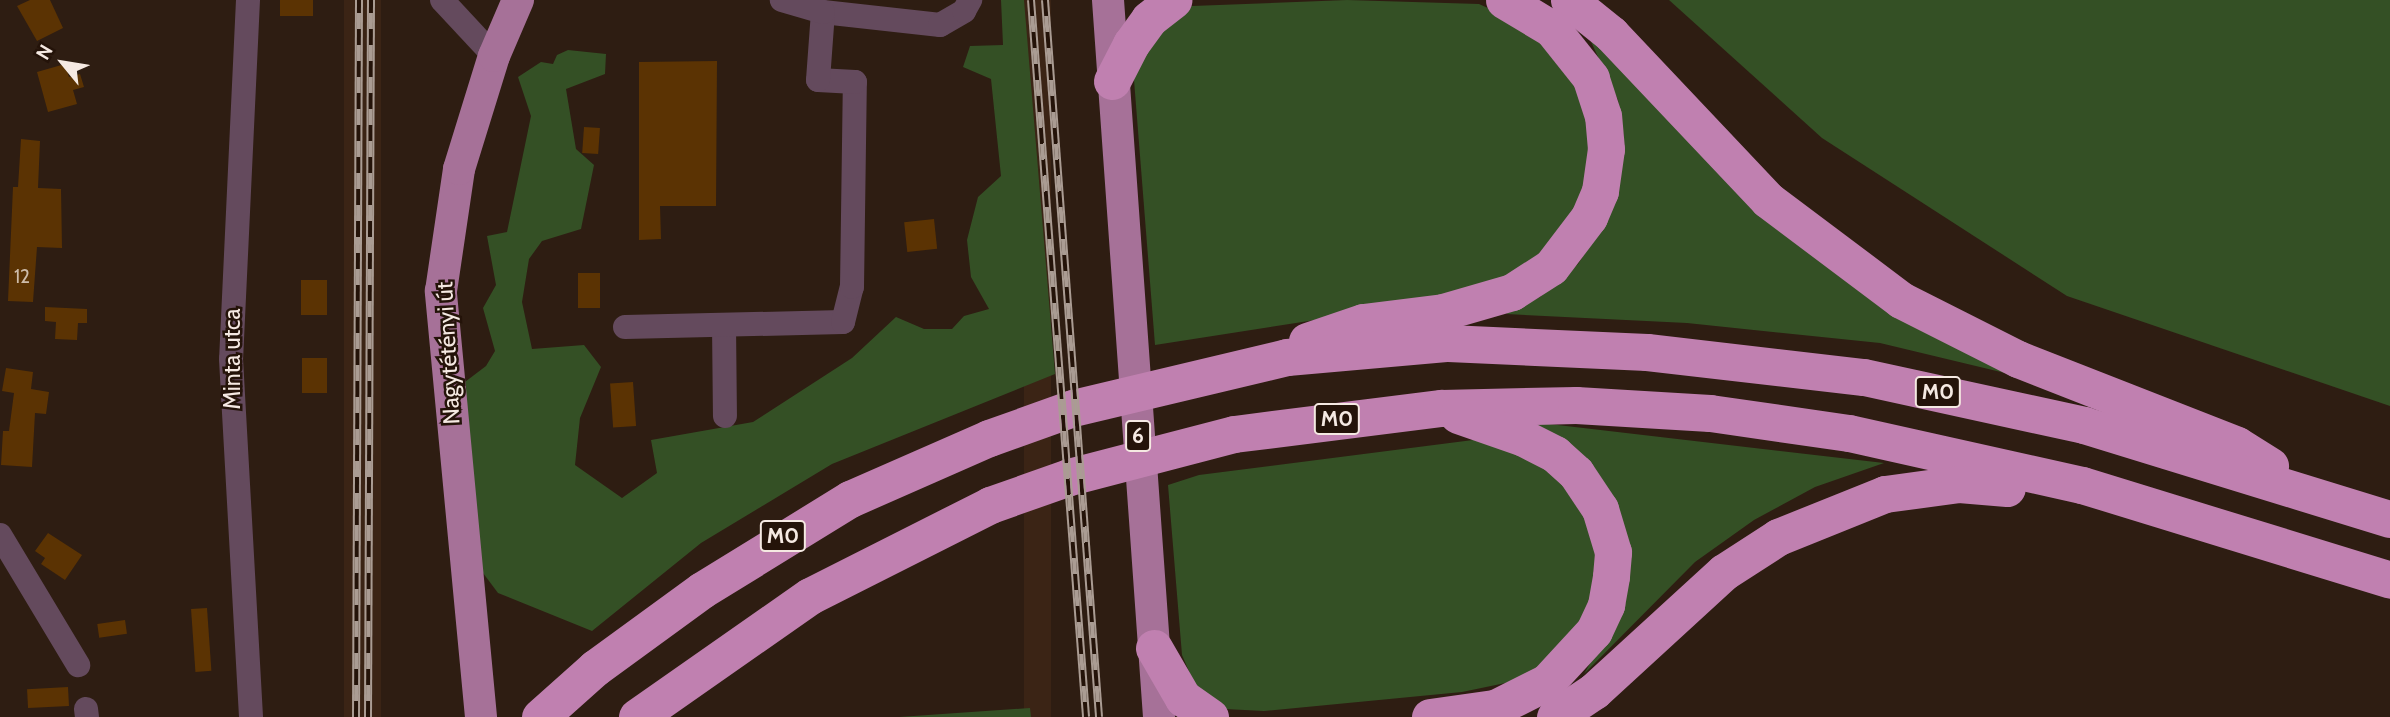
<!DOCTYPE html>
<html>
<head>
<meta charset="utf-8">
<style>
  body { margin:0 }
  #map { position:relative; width:2390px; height:717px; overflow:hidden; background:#2e1d12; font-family:Cabin,sans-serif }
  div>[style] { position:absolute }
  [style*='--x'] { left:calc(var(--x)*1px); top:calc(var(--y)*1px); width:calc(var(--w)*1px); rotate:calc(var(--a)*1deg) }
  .built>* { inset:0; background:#3b2415; transform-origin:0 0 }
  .green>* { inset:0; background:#345025 }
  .building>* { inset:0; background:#5b3303; transform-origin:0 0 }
  .minor>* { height:24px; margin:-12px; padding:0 12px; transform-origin:12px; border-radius:12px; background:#644a5d }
  .major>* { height:32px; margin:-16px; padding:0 16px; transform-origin:16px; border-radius:16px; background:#a67198 }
  .highway>* { height:37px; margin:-18.5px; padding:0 18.5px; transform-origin:18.5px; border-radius:18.5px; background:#c080b0 }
  .rail>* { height:8px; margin-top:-4px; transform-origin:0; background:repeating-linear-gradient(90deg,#241309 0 16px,#aa9c93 0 32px); box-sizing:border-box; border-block:2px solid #aa9c93 }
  span { translate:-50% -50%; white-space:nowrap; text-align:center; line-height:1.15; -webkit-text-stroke:5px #241309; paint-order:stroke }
  .number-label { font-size:19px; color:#cebcaa }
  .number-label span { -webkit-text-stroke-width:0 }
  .shield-label span { padding:2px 5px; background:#241309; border:2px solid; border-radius:5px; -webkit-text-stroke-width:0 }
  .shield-label { font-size:21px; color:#f5e9e2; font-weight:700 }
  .street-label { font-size:23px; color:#f5e9e2 }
  .north { position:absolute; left:28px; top:28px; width:70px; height:70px; -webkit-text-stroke:5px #241309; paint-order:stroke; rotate:300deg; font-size:19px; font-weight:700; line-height:28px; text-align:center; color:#f5e9e2 }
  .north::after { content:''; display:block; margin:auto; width:24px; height:32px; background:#f5e9e2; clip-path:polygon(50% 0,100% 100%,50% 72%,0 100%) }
</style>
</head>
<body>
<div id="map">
  <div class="built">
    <i style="left:344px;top:0;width:37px;height:717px"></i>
    <i style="left:1024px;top:0;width:27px;height:719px"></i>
  </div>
  <div class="green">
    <i style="clip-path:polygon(1001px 0,1024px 0,1055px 374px,832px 464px,701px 543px,592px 631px,498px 593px,474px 561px,457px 388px,486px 366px,495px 351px,483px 308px,496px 285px,487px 236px,507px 232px,531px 116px,518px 77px,541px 62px,553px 64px,557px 55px,568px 50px,606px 54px,605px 74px,566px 89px,576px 149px,594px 165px,581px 229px,542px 241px,529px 259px,522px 302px,532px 349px,584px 345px,601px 367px,580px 418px,575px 465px,622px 498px,657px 473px,651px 440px,753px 422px,852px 358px,896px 317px,924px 329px,952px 329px,964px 316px,989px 309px,971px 277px,967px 240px,978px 197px,1001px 176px,991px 79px,963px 67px,970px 46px,1003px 45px)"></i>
    <i style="clip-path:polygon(1347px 0,1479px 4px,1521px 23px,1556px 50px,1587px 95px,1592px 141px,1583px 195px,1559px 244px,1500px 287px,1457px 298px,1155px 345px,1134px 80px,1142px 44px,1166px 17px,1192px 6px)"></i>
    <i style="clip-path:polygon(1669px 0,2390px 0,2390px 406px,2067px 296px,1822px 138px)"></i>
    <i style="clip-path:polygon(1587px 33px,1639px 85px,2030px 379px,1880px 343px,1687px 323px,1506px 314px,1540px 297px,1578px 264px,1602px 227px,1617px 185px,1624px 138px,1618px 100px)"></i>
    <i style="clip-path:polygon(1532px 422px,1884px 463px,1815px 487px,1754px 520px,1695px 562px,1584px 674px,1609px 630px,1626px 573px)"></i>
    <i style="clip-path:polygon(1493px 434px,1565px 482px,1590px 518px,1598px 557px,1595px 595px,1580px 630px,1549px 664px,1515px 681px,1462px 692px,1264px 711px,1225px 709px,1194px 683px,1182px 655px,1168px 485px,1199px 475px,1473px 440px)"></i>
    <i style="clip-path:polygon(1030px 708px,1031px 717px,899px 717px)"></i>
  </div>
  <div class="building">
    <i style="clip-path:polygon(30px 0,50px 0,63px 28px,37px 41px,17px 6px)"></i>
    <i style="left:280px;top:0;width:33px;height:16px"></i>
    <i style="clip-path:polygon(717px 61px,716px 206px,660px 206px,661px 239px,639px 240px,639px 62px)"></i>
    <i style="clip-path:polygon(65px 64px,69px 77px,80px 74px,84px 87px,73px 90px,77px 104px,48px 112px,37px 72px)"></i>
    <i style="left:584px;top:127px;width:16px;height:26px;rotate:4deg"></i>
    <i style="clip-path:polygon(21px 139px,40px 141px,38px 188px,61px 189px,62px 248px,37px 247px,33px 302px,8px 301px,13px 187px,18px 187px)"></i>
    <i style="left:934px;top:219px;width:30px;height:30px;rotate:84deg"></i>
    <i style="left:578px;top:273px;width:22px;height:35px"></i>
    <i style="left:301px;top:280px;width:26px;height:35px"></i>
    <i style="clip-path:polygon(45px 307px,87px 309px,87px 323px,78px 323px,77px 340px,55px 339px,56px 322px,45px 321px)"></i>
    <i style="left:302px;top:358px;width:25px;height:35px"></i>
    <i style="clip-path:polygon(6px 368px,33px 372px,31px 389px,49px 392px,46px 414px,35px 413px,32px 467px,1px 465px,3px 431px,9px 431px,14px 393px,2px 391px)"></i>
    <i style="left:633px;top:382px;width:44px;height:23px;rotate:86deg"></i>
    <i style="clip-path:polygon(48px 533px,82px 555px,65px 580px,41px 564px,45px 558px,35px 551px)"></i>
    <i style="left:207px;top:608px;width:63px;height:16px;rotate:86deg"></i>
    <i style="left:125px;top:620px;width:14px;height:28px;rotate:82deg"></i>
    <i style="left:68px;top:687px;width:19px;height:41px;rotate:87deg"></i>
  </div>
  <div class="minor">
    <i style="--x:248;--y:0;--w:359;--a:92.7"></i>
    <i style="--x:231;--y:359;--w:359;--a:86.8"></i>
    <i style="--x:442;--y:0;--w:76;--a:47.1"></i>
    <i style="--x:823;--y:12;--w:118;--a:6.3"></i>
    <i style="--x:940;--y:25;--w:28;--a:-30"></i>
    <i style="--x:964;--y:11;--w:13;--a:-61"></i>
    <i style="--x:724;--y:325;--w:91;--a:89.4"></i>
    <i style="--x:625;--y:327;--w:218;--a:-1.3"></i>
    <i style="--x:843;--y:322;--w:36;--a:-76"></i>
    <i style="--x:852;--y:287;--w:205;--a:-89.2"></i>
    <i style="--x:855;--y:82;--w:37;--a:-177"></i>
    <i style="--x:818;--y:80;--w:68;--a:-85.8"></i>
    <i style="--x:823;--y:12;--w:43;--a:-163.7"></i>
    <i style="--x:0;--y:535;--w:152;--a:59"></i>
    <i style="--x:86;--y:709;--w:8;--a:83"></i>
  </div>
  <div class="major">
    <i style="--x:1108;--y:0;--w:719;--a:85.93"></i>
    <i style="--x:481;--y:717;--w:428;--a:-95.4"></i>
    <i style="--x:441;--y:291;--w:123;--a:-81.6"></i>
    <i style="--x:459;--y:169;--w:118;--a:-72.8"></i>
    <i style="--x:494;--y:56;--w:61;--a:-66.8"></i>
  </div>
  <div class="highway">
    <i style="--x:1569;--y:0;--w:54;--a:39"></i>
    <i style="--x:1611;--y:34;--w:228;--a:46.6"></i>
    <i style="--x:1768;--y:200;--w:166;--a:36.9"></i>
    <i style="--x:1901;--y:300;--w:131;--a:26.8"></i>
    <i style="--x:2018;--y:359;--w:235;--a:21.4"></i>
    <i style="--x:2237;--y:445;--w:39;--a:32"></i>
    <i style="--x:1112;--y:81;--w:42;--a:-62.8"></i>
    <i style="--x:1131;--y:44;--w:31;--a:-54"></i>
    <i style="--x:1149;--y:19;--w:31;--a:-38"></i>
    <i style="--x:1307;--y:341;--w:59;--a:-18.7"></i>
    <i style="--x:1363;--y:322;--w:81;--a:-7.1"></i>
    <i style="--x:1443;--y:312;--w:72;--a:-16.2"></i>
    <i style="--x:1512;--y:292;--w:46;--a:-32.7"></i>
    <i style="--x:1551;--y:267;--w:63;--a:-52.8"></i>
    <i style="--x:1589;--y:217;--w:28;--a:-67"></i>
    <i style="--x:1600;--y:191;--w:42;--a:-81.9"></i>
    <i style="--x:1606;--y:149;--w:33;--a:-95"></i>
    <i style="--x:1603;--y:116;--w:40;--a:-108"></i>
    <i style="--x:1591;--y:78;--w:63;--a:-128.5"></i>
    <i style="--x:1552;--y:29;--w:56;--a:-148.9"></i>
    <i style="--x:1154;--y:648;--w:58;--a:59.9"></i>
    <i style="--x:1183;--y:698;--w:33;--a:35"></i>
    <i style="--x:540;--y:717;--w:74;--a:-41.7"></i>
    <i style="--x:595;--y:668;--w:132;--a:-36.1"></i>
    <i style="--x:702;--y:590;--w:174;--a:-31.6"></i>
    <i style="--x:850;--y:499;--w:152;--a:-23.7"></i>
    <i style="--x:989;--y:438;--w:89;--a:-19.7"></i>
    <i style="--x:1073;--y:408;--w:220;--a:-13.4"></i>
    <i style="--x:1287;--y:357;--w:162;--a:-5"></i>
    <i style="--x:1448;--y:343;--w:199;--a:2.6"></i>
    <i style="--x:1647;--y:352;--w:218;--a:6.6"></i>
    <i style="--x:1864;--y:377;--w:225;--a:12.3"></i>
    <i style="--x:2084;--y:425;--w:320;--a:17.1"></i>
    <i style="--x:637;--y:717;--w:211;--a:-35"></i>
    <i style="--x:810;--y:596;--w:202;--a:-26.8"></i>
    <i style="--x:990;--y:505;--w:84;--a:-19.5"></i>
    <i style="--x:1069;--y:477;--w:171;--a:-14.6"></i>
    <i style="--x:1234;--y:434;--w:209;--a:-7.2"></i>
    <i style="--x:1441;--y:408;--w:135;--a:-1.3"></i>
    <i style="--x:1576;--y:405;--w:134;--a:3.4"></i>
    <i style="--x:1710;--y:413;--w:140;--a:8.2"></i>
    <i style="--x:1849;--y:433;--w:239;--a:12.6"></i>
    <i style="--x:2082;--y:485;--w:322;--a:17.1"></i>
    <i style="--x:1430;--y:717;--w:66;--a:-7.9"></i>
    <i style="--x:1495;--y:708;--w:58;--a:-26.6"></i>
    <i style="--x:1547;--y:682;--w:69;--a:-47.3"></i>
    <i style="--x:1594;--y:631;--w:29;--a:-65"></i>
    <i style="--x:1606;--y:605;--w:29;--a:-80"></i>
    <i style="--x:1611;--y:576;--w:24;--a:-85"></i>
    <i style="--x:1613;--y:552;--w:45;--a:-106.8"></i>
    <i style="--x:1600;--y:509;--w:43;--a:-123.7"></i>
    <i style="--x:1576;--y:473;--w:28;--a:-138"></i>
    <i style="--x:1555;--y:454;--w:35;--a:-153"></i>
    <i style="--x:1524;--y:438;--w:70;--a:-160.8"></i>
    <i style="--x:1555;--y:717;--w:47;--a:-33.7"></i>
    <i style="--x:1594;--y:691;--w:176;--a:-42.5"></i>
    <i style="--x:1724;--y:572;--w:64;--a:-32.9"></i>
    <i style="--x:1778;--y:537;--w:115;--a:-21.9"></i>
    <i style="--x:1885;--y:494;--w:75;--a:-7.7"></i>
    <i style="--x:1959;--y:484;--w:48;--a:4.8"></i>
  </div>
  <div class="rail">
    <i style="--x:1031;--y:0;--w:719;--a:85.61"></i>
    <i style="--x:1045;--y:0;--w:719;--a:85.69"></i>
    <i style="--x:356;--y:717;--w:717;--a:-89.76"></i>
    <i style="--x:368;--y:717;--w:717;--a:-89.76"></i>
  </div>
  <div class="number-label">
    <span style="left:22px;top:277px">12</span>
  </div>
  <div class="shield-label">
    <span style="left:1938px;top:392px">M0</span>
    <span style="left:1337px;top:419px">M0</span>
    <span style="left:1138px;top:436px">6</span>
    <span style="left:783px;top:536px">M0</span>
  </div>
  <div class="street-label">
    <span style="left:448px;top:353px;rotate:-93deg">Nagytétényi út</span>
    <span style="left:232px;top:359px;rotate:-90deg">Minta utca</span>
  </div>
  <div class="north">N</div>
</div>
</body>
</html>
